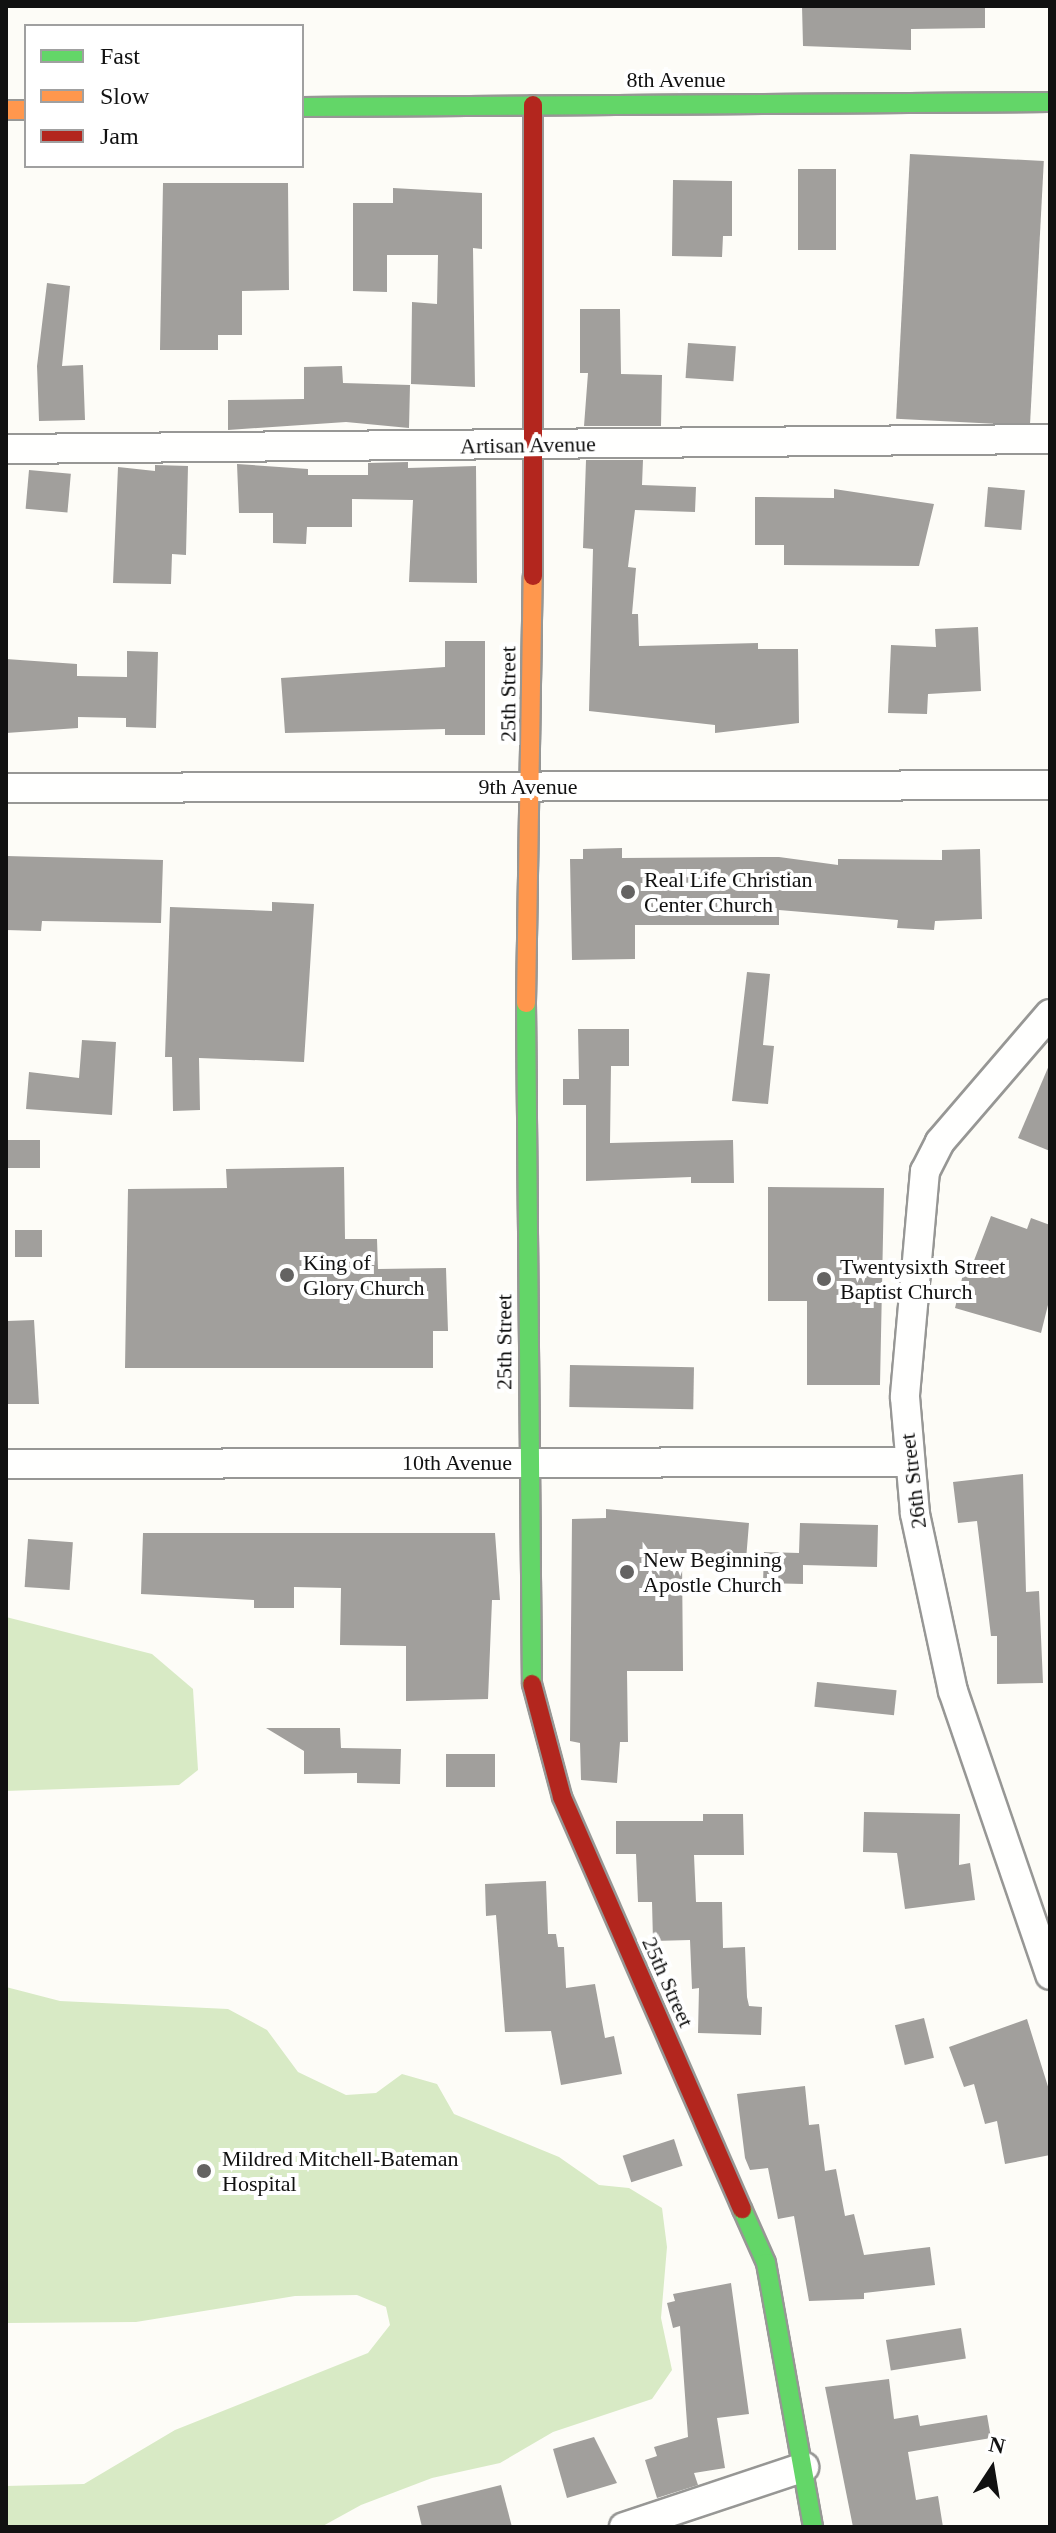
<!DOCTYPE html>
<style>
body{margin:0}
#map{position:relative;width:1056px;height:2533px;overflow:hidden;background:#fdfcf7;font-family:"Times New Roman",serif}
div>[style]{position:absolute}
.forest>*{inset:0;background:#d8eac5}
.building>*{inset:0;background:#a19f9c;transform-origin:0 0}
.roads{filter:drop-shadow(2px 0 #979795) drop-shadow(-2px 0 #979795) drop-shadow(0 2px #979795) drop-shadow(0 -2px #979795)}
.street>*{height:28px;margin:-14px;padding:0 14px;transform-origin:14px;border-radius:14px;background:#fffffe}
.fast>*{height:18px;margin:-9px;padding:0 9px;transform-origin:9px;border-radius:9px;background:#63d668}
.slow>*{height:18px;margin:-9px;padding:0 9px;transform-origin:9px;border-radius:9px;background:#ff974d}
.jam>*{height:18px;margin:-9px;padding:0 9px;transform-origin:9px;border-radius:9px;background:#b3261e}
.dots>*{width:22px;height:22px;translate:-50% -50%;box-sizing:border-box;border:4px solid #fff;border-radius:50%}
span{translate:-50% -50%;white-space:nowrap;text-align:center;line-height:1.15;-webkit-text-stroke:8px #fff;paint-order:stroke}
.street-label{font-size:22px;color:#111}
.poi-label{font-size:22px;color:#111}
.left{translate:0 -50%;text-align:left}
.frame{position:absolute;inset:0;border:8px solid #111;pointer-events:none}
.legend{position:absolute;left:24px;top:24px;width:280px;height:144px;box-sizing:border-box;background:#fff;border:2px solid #a0a0a0;margin:0;padding:10px 14px;list-style:none;font-size:24px;color:#111}
.legend li{display:flex;align-items:center;gap:16px;height:40px}
.legend b{width:40px;border:2px solid #a0a0a0}
.north{position:absolute;left:952px;top:2429px;width:80px;height:80px;-webkit-text-stroke:6px #fff;paint-order:stroke;rotate:12deg;font-size:22px;font-weight:700;line-height:32px;text-align:center;color:#111}
.north::after{content:'';display:block;margin:auto;width:28px;height:36px;background:#111;clip-path:polygon(50% 0,100% 100%,50% 72%,0 100%)}
</style>
<div id="map">
<div class="forest">
<div style="clip-path:polygon(6px 1617px,152px 1654px,193px 1689px,198px 1770px,179px 1785px,6px 1791px)"></div>
<div style="clip-path:polygon(6px 1987px,60px 2001px,228px 2009px,267px 2030px,298px 2072px,346px 2095px,376px 2093px,402px 2074px,437px 2084px,454px 2114px,559px 2157px,599px 2185px,629px 2188px,662px 2208px,667px 2247px,661px 2318px,672px 2370px,652px 2399px,553px 2432px,500px 2463px,432px 2478px,361px 2505px,321px 2527px,6px 2527px,6px 2486px,84px 2484px,175px 2430px,368px 2353px,390px 2325px,386px 2307px,357px 2295px,295px 2296px,136px 2322px,6px 2323px)"></div>
</div>
<div class="building">
<div style="clip-path:polygon(802px 6px,985px 6px,985px 28px,911px 29px,911px 50px,803px 46px)"></div>
<div style="left:910px;top:154px;width:134px;height:265px;rotate:3deg"></div>
<div style="left:798px;top:169px;width:38px;height:81px"></div>
<div style="clip-path:polygon(673px 180px,732px 181px,732px 236px,723px 236px,722px 257px,672px 256px)"></div>
<div style="clip-path:polygon(163px 183px,288px 183px,289px 290px,242px 291px,242px 335px,218px 335px,218px 350px,160px 350px)"></div>
<div style="clip-path:polygon(393px 188px,482px 193px,482px 249px,473px 248px,475px 387px,411px 384px,412px 302px,437px 304px,438px 255px,387px 255px,387px 292px,353px 291px,353px 203px,393px 203px)"></div>
<div style="clip-path:polygon(47px 283px,70px 286px,62px 366px,83px 365px,85px 420px,39px 421px,37px 366px)"></div>
<div style="clip-path:polygon(580px 309px,620px 309px,621px 374px,662px 375px,661px 426px,584px 426px,588px 373px,580px 373px)"></div>
<div style="left:688px;top:343px;width:48px;height:35px;rotate:4deg"></div>
<div style="clip-path:polygon(342px 366px,343px 383px,410px 385px,409px 428px,346px 422px,228px 430px,228px 400px,304px 399px,304px 367px)"></div>
<div style="clip-path:polygon(586px 460px,643px 460px,642px 485px,696px 487px,695px 512px,635px 510px,628px 567px,636px 568px,632px 614px,638px 614px,639px 646px,758px 643px,758px 649px,798px 649px,799px 723px,715px 733px,715px 725px,589px 711px,593px 549px,583px 548px)"></div>
<div style="clip-path:polygon(408px 462px,408px 468px,476px 466px,477px 583px,409px 582px,413px 500px,352px 499px,352px 527px,307px 527px,306px 544px,273px 543px,273px 513px,239px 513px,237px 464px,308px 469px,308px 475px,368px 475px,368px 463px)"></div>
<div style="clip-path:polygon(155px 465px,188px 466px,186px 555px,172px 554px,171px 584px,113px 583px,118px 467px,155px 471px)"></div>
<div style="left:29px;top:470px;width:42px;height:39px;rotate:5deg"></div>
<div style="left:988px;top:487px;width:37px;height:40px;rotate:5deg"></div>
<div style="clip-path:polygon(834px 489px,934px 504px,919px 566px,784px 565px,784px 545px,755px 545px,755px 497px,834px 498px)"></div>
<div style="clip-path:polygon(978px 627px,981px 691px,928px 694px,927px 714px,888px 713px,891px 645px,936px 647px,935px 629px)"></div>
<div style="clip-path:polygon(445px 641px,485px 641px,485px 735px,445px 735px,445px 729px,285px 733px,281px 678px,445px 667px)"></div>
<div style="clip-path:polygon(127px 651px,158px 652px,156px 728px,126px 727px,126px 718px,78px 717px,78px 728px,6px 733px,6px 659px,77px 664px,77px 676px,127px 677px)"></div>
<div style="clip-path:polygon(622px 848px,622px 858px,779px 857px,838px 865px,838px 859px,942px 860px,942px 850px,980px 849px,982px 919px,935px 921px,934px 930px,897px 928px,898px 920px,779px 910px,779px 925px,635px 925px,635px 959px,572px 960px,570px 859px,583px 859px,583px 849px)"></div>
<div style="clip-path:polygon(6px 856px,163px 860px,161px 923px,42px 921px,41px 931px,6px 930px)"></div>
<div style="clip-path:polygon(272px 902px,314px 904px,304px 1062px,199px 1058px,200px 1110px,173px 1111px,172px 1057px,165px 1057px,170px 907px,272px 911px)"></div>
<div style="clip-path:polygon(747px 972px,770px 974px,763px 1045px,774px 1046px,768px 1104px,732px 1101px)"></div>
<div style="clip-path:polygon(578px 1029px,629px 1029px,629px 1066px,611px 1066px,610px 1143px,733px 1140px,734px 1183px,691px 1183px,691px 1177px,586px 1181px,586px 1105px,563px 1105px,563px 1079px,579px 1079px)"></div>
<div style="clip-path:polygon(82px 1040px,116px 1042px,112px 1115px,26px 1109px,29px 1072px,79px 1078px)"></div>
<div style="clip-path:polygon(1050px 1063px,1050px 1151px,1018px 1138px)"></div>
<div style="left:6px;top:1140px;width:34px;height:28px"></div>
<div style="clip-path:polygon(344px 1167px,345px 1239px,377px 1239px,378px 1269px,446px 1268px,448px 1331px,433px 1331px,433px 1368px,125px 1368px,128px 1189px,227px 1188px,226px 1169px)"></div>
<div style="clip-path:polygon(768px 1187px,884px 1188px,880px 1385px,807px 1385px,807px 1301px,768px 1301px)"></div>
<div style="clip-path:polygon(991px 1216px,1027px 1229px,1031px 1218px,1050px 1225px,1050px 1297px,1041px 1333px,955px 1308px,964px 1270px,970px 1271px)"></div>
<div style="left:15px;top:1230px;width:27px;height:27px"></div>
<div style="clip-path:polygon(34px 1320px,39px 1404px,6px 1404px,7px 1321px)"></div>
<div style="left:570px;top:1365px;width:124px;height:42px;rotate:1deg"></div>
<div style="clip-path:polygon(1023px 1474px,1026px 1592px,1039px 1591px,1043px 1683px,997px 1684px,997px 1636px,991px 1636px,977px 1521px,958px 1523px,953px 1482px)"></div>
<div style="clip-path:polygon(606px 1509px,749px 1523px,746px 1560px,682px 1557px,683px 1671px,627px 1671px,628px 1742px,620px 1742px,617px 1783px,581px 1780px,580px 1743px,570px 1741px,572px 1519px,606px 1518px)"></div>
<div style="clip-path:polygon(800px 1523px,878px 1525px,877px 1567px,803px 1565px,803px 1584px,763px 1583px,764px 1552px,799px 1553px)"></div>
<div style="clip-path:polygon(143px 1533px,495px 1533px,500px 1600px,492px 1600px,488px 1699px,406px 1701px,406px 1646px,340px 1645px,341px 1588px,294px 1587px,294px 1608px,254px 1608px,254px 1600px,141px 1594px)"></div>
<div style="left:28px;top:1539px;width:45px;height:48px;rotate:4deg"></div>
<div style="left:817px;top:1682px;width:80px;height:25px;rotate:6deg"></div>
<div style="clip-path:polygon(266px 1728px,340px 1728px,341px 1748px,401px 1749px,400px 1784px,357px 1783px,357px 1773px,304px 1774px,304px 1751px)"></div>
<div style="left:446px;top:1754px;width:49px;height:33px"></div>
<div style="clip-path:polygon(864px 1812px,960px 1814px,959px 1865px,970px 1863px,975px 1900px,905px 1909px,897px 1853px,863px 1852px)"></div>
<div style="clip-path:polygon(703px 1814px,743px 1814px,744px 1855px,694px 1855px,696px 1902px,722px 1902px,723px 1948px,745px 1947px,747px 1997px,749px 2006px,762px 2007px,761px 2035px,698px 2033px,699px 1988px,692px 1989px,690px 1940px,653px 1941px,652px 1902px,638px 1902px,636px 1854px,616px 1854px,616px 1821px,703px 1821px)"></div>
<div style="clip-path:polygon(546px 1881px,548px 1934px,556px 1934px,558px 1947px,564px 1947px,566px 1988px,595px 1984px,605px 2038px,614px 2036px,622px 2074px,561px 2085px,551px 2031px,505px 2032px,496px 1915px,486px 1916px,485px 1884px)"></div>
<div style="left:924px;top:2018px;width:41px;height:30px;rotate:76deg"></div>
<div style="clip-path:polygon(1027px 2019px,1050px 2093px,1050px 2155px,1005px 2164px,997px 2121px,985px 2124px,974px 2084px,964px 2087px,949px 2047px)"></div>
<div style="clip-path:polygon(805px 2086px,809px 2125px,819px 2124px,825px 2171px,836px 2169px,845px 2216px,854px 2214px,864px 2255px,930px 2247px,935px 2285px,864px 2293px,864px 2299px,809px 2301px,794px 2216px,778px 2219px,768px 2168px,750px 2170px,745px 2158px,737px 2094px)"></div>
<div style="left:674px;top:2139px;width:28px;height:54px;rotate:72deg"></div>
<div style="clip-path:polygon(731px 2283px,749px 2414px,717px 2418px,725px 2468px,694px 2473px,698px 2485px,657px 2498px,645px 2460px,657px 2456px,654px 2447px,688px 2437px,680px 2326px,673px 2328px,667px 2303px,675px 2301px,673px 2294px)"></div>
<div style="left:961px;top:2328px;width:31px;height:76px;rotate:81deg"></div>
<div style="clip-path:polygon(889px 2379px,894px 2419px,918px 2415px,920px 2426px,987px 2415px,991px 2438px,908px 2452px,916px 2500px,938px 2496px,943px 2527px,853px 2527px,825px 2387px)"></div>
<div style="clip-path:polygon(594px 2437px,617px 2483px,567px 2498px,553px 2449px)"></div>
<div style="clip-path:polygon(501px 2485px,512px 2527px,422px 2527px,417px 2506px)"></div>
</div>
<div class="roads">
<div class="street">
<div style="left:6px;top:449px;width:1044px;rotate:-0.55deg"></div>
<div style="left:6px;top:788px;width:1044px;rotate:-0.16deg"></div>
<div style="left:1050px;top:1014px;width:169px;rotate:130.7deg"></div>
<div style="left:940px;top:1142px;width:33px;rotate:117deg"></div>
<div style="left:925px;top:1171px;width:227px;rotate:95.1deg"></div>
<div style="left:905px;top:1397px;width:117px;rotate:85.1deg"></div>
<div style="left:915px;top:1514px;width:181px;rotate:77.9deg"></div>
<div style="left:953px;top:1691px;width:300px;rotate:71.1deg"></div>
<div style="left:6px;top:1464px;width:902px;rotate:-0.13deg"></div>
<div style="left:624px;top:2527px;width:190px;rotate:-18.4deg"></div>
</div>
<div class="fast">
<div style="left:302px;top:107px;width:748px;rotate:-0.38deg"></div>
<div style="left:526px;top:1003px;width:681px;rotate:89.5deg"></div>
<div style="left:742px;top:2209px;width:59px;rotate:66deg"></div>
<div style="left:766px;top:2263px;width:268px;rotate:79.9deg"></div>
</div>
<div class="slow">
<div style="left:6px;top:110px;width:20px"></div>
<div style="left:526px;top:1003px;width:427px;rotate:-89.1deg"></div>
</div>
<div class="jam">
<div style="left:533px;top:105px;width:471px;rotate:90deg"></div>
<div style="left:532px;top:1684px;width:117px;rotate:75.1deg"></div>
<div style="left:562px;top:1797px;width:450px;rotate:66.4deg"></div>
</div>
</div>
<div class="dots">
<div style="left:628px;top:892px;background:#646362"></div>
<div style="left:287px;top:1275px;background:#646362"></div>
<div style="left:824px;top:1279px;background:#646362"></div>
<div style="left:627px;top:1572px;background:#646362"></div>
<div style="left:204px;top:2171px;background:#646362"></div>
</div>
<div class="street-label">
<span style="left:676px;top:80px">8th Avenue</span>
<span style="left:528px;top:445px;rotate:-1deg">Artisan Avenue</span>
<span style="left:508px;top:694px;rotate:-90deg">25th Street</span>
<span style="left:528px;top:787px">9th Avenue</span>
<span style="left:504px;top:1342px;rotate:-90deg">25th Street</span>
<span style="left:457px;top:1463px">10th Avenue</span>
<span style="left:913px;top:1481px;rotate:-97deg">26th Street</span>
<span style="left:668px;top:1982px;rotate:66deg">25th Street</span>
</div>
<div class="poi-label">
<span class="left" style="left:644px;top:892px">Real Life Christian<br>Center Church</span>
<span class="left" style="left:303px;top:1275px">King of<br>Glory Church</span>
<span class="left" style="left:840px;top:1279px">Twentysixth Street<br>Baptist Church</span>
<span class="left" style="left:643px;top:1572px">New Beginning<br>Apostle Church</span>
<span class="left" style="left:222px;top:2171px">Mildred Mitchell-Bateman<br>Hospital</span>
</div>
<div class="frame"></div>
<ul class="legend">
<li><b style="height:10px;background:#63d668"></b>Fast</li>
<li><b style="height:10px;background:#ff974d"></b>Slow</li>
<li><b style="height:10px;background:#b3261e"></b>Jam</li>
</ul>
<div class="north">N</div>
</div>
